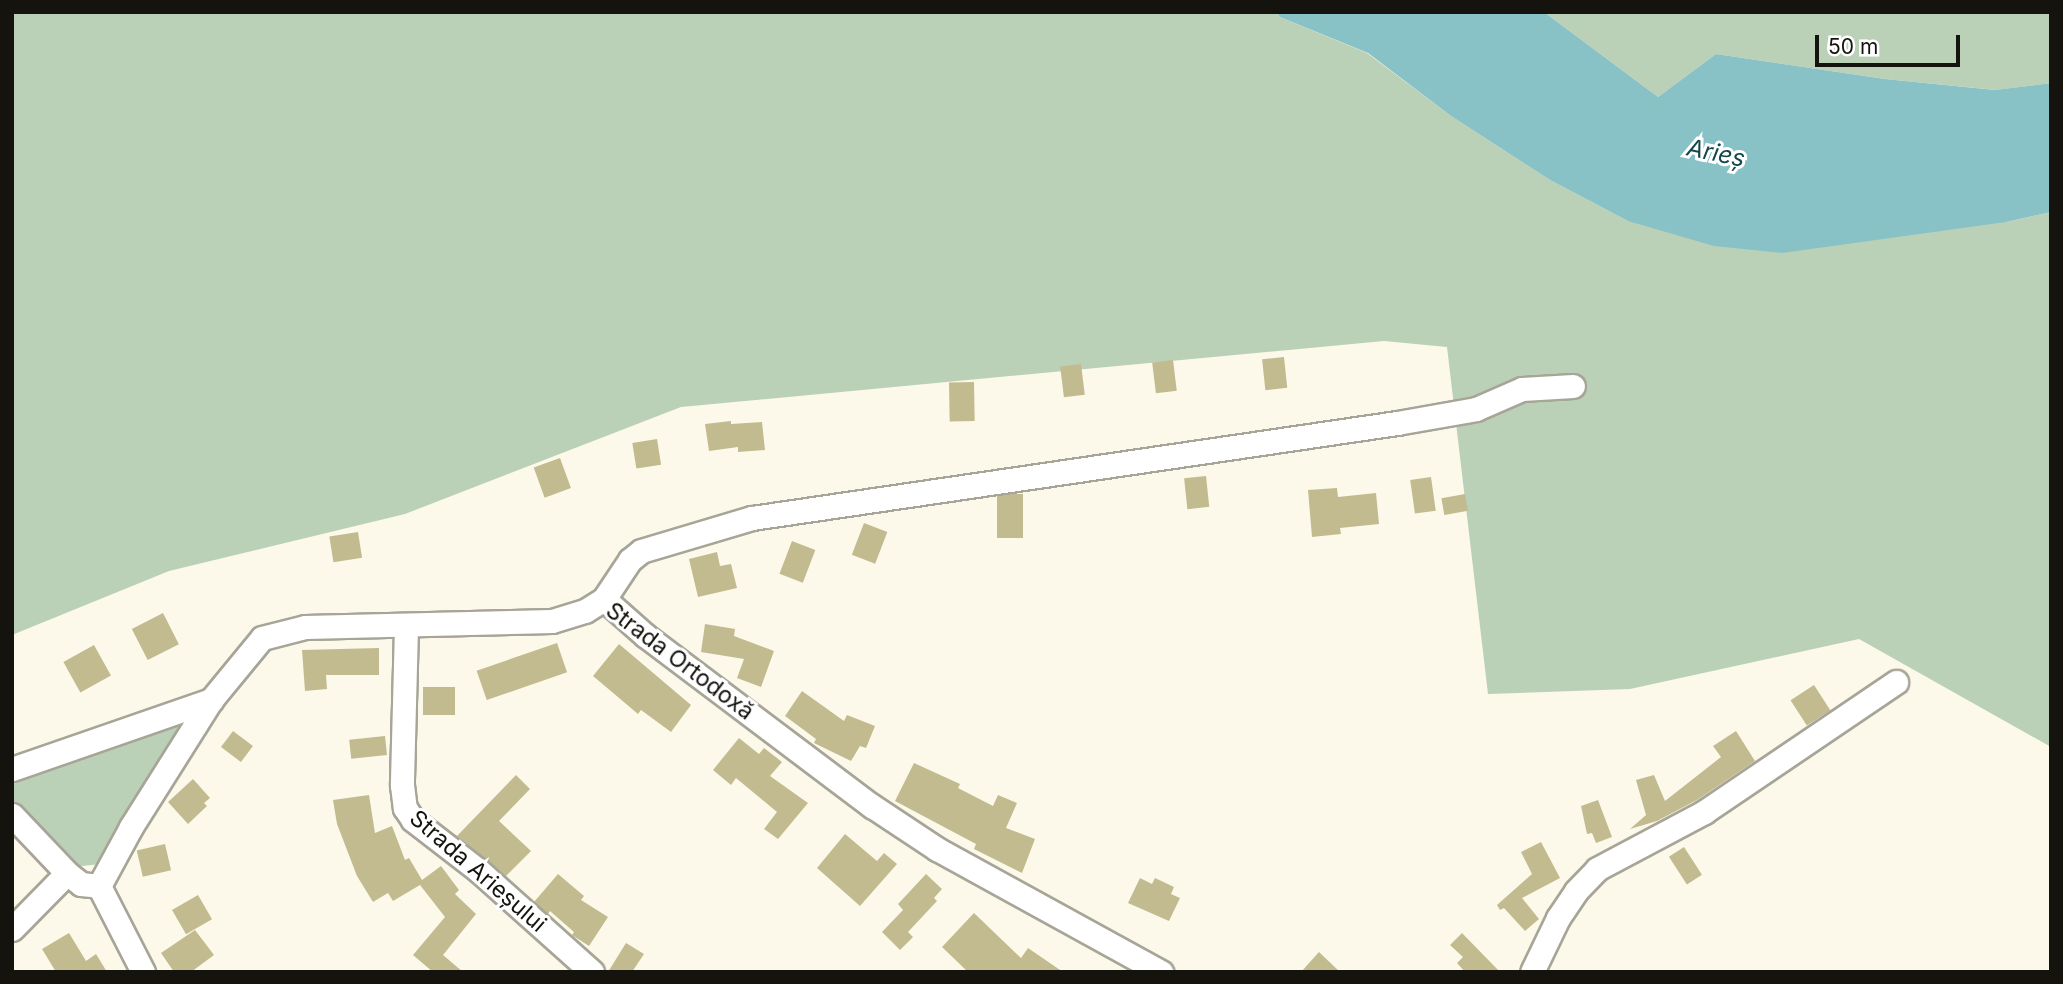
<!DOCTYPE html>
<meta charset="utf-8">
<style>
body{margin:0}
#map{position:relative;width:2063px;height:984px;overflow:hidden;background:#fcf9ea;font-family:Inter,sans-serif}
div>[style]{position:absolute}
.green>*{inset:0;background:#bbd1b7}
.water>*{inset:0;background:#88c1c6}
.building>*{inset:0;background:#c2bb8f;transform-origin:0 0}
.roads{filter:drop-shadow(2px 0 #a7a597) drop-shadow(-2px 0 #a7a597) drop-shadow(0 2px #a7a597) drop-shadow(0 -2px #a7a597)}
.minor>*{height:23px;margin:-11.5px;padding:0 11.5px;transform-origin:11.5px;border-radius:11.5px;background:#fff}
span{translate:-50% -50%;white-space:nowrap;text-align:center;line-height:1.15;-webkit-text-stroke:6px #fff;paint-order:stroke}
.street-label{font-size:23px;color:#14130e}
.water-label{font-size:24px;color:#13474b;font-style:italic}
.frame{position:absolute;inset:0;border:14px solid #14130e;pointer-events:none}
.scale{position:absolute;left:1815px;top:35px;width:145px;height:32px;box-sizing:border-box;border:4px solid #14130e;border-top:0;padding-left:9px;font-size:21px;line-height:24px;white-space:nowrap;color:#14130e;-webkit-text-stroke:5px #fff;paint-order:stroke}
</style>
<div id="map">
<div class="green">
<div style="clip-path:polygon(12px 12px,1276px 12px,1280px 17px,1367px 53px,1451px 116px,1550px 180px,1628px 221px,2006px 222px,2051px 212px,2051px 747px,1859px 639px,1630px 689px,1488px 694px,1447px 347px,1384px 341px,681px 407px,405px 514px,169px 571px,12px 635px)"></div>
<div style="clip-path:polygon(1544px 12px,2051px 12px,2051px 83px,1996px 90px,1885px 79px,1716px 54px,1658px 97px)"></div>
<div style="clip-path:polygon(195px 714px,101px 864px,73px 867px,12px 803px,12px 785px,86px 753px)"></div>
</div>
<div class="water">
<div style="clip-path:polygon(1276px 12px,1544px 12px,1658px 97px,1716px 54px,1885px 79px,1995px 90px,2051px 83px,2051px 212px,2006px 222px,1782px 253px,1714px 246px,1628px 221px,1550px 180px,1451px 116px,1368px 53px,1280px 17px)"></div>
</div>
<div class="building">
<div style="left:1284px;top:357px;width:31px;height:22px;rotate:84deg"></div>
<div style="left:1173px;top:360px;width:31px;height:21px;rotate:83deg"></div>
<div style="left:1081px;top:364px;width:31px;height:21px;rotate:83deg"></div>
<div style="left:974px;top:382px;width:39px;height:25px;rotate:89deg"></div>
<div style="clip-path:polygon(731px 421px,731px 424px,762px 422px,765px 450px,738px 452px,738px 447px,709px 451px,705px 424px)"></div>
<div style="left:657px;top:439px;width:26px;height:25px;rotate:81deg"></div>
<div style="left:560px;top:458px;width:32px;height:28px;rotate:70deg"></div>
<div style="left:1206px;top:476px;width:31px;height:22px;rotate:84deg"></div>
<div style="left:1431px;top:477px;width:34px;height:21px;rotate:82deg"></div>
<div style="clip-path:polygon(1337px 488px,1338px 497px,1376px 493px,1379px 524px,1340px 528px,1341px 534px,1312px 537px,1308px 490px)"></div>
<div style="left:1023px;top:494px;width:44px;height:26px;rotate:90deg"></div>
<div style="left:1465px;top:494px;width:17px;height:24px;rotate:80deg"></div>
<div style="left:864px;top:523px;width:25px;height:34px;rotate:21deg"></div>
<div style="left:358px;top:532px;width:26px;height:29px;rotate:81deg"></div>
<div style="left:792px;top:541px;width:25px;height:35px;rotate:21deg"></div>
<div style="clip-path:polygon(717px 552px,720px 566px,731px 564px,737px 588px,698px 597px,689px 559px)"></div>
<div style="left:163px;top:613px;width:35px;height:35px;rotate:63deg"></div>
<div style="clip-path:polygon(705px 624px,735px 629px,734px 636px,774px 651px,761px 687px,737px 678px,744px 659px,701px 652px)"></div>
<div style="left:557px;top:643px;width:31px;height:85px;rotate:71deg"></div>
<div style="clip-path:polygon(619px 644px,691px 705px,671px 732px,641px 710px,638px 714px,593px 676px)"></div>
<div style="left:94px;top:645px;width:35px;height:35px;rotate:61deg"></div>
<div style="clip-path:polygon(379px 648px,379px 675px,326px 675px,327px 689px,305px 691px,302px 650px)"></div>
<div style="left:1814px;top:685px;width:30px;height:28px;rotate:57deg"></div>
<div style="left:423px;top:687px;width:32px;height:28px"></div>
<div style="clip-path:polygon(802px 691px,844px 721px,847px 715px,875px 726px,866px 748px,860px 746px,851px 761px,814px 743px,816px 739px,785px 716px)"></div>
<div style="left:233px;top:731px;width:25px;height:20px;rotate:37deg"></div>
<div style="clip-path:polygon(1736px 731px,1755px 761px,1697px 800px,1657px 821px,1630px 829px,1646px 815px,1636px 780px,1654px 775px,1665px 801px,1721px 757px,1713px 746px)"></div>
<div style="left:385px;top:736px;width:19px;height:36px;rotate:84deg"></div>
<div style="clip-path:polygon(739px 738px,759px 754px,764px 748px,782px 762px,770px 776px,808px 803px,778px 839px,764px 829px,777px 812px,736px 778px,731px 785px,713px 770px)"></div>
<div style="clip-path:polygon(914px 763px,960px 784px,958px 788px,993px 806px,998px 795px,1017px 803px,1006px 828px,1035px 839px,1022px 873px,974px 849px,976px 844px,895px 801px)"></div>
<div style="clip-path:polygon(516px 775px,530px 789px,499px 821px,531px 851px,506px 876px,457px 836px)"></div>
<div style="clip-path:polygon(193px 779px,210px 798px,204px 803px,207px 806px,188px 824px,168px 802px)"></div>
<div style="clip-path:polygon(369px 795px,375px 833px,392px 826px,405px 860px,409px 858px,422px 880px,441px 866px,459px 890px,455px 894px,476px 914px,443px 955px,463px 972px,433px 972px,413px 955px,445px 917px,420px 885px,393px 901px,388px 893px,373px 902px,357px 876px,337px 824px,333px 800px)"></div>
<div style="clip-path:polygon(1598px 800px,1612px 837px,1596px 843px,1592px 833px,1587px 834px,1581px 806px)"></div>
<div style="clip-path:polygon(845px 834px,877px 861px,884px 853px,897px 864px,860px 906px,817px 868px)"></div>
<div style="clip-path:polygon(1541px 842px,1560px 878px,1522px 898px,1539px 919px,1525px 931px,1504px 908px,1500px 910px,1497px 905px,1532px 874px,1521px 852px)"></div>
<div style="left:165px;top:844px;width:27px;height:29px;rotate:77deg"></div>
<div style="left:1684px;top:847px;width:33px;height:18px;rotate:57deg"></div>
<div style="clip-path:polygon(558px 874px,584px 896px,581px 900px,608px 917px,589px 946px,572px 935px,574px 932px,550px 911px,548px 914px,534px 902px)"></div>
<div style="clip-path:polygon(926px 874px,942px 889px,934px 898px,937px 901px,908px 932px,913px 937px,900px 950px,882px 932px,903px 910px,898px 904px)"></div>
<div style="clip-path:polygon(1140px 878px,1152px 884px,1155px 878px,1174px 887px,1171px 894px,1180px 898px,1169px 921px,1128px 903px)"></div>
<div style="left:198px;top:895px;width:28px;height:30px;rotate:60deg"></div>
<div style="clip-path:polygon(974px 913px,1021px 958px,1028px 948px,1063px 972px,968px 972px,942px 947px)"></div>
<div style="clip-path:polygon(195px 930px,214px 955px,191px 972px,174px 972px,161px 953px)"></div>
<div style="clip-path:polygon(69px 933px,86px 961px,96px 954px,107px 972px,56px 972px,42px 949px)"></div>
<div style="clip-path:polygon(1462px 933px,1500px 972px,1465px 972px,1457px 963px,1463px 957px,1450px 945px)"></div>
<div style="clip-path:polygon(626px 943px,644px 954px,632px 972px,608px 972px)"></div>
<div style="clip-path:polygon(1319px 952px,1340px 972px,1301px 972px)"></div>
</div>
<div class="roads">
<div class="minor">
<div style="left:604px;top:599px;width:47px;rotate:-56.3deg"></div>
<div style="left:630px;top:560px;width:14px;rotate:-39deg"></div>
<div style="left:641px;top:551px;width:116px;rotate:-16.6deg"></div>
<div style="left:752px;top:518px;width:652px;rotate:-8.38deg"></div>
<div style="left:1397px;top:423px;width:80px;rotate:-10deg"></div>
<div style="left:1476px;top:409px;width:50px;rotate:-23.5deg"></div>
<div style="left:1522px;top:389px;width:51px;rotate:-3.4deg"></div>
<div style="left:406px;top:627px;width:158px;rotate:91.5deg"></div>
<div style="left:402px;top:785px;width:23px;rotate:83deg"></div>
<div style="left:405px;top:808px;width:14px;rotate:56deg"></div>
<div style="left:413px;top:820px;width:82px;rotate:37.6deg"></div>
<div style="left:478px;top:870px;width:153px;rotate:41.8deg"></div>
<div style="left:12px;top:769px;width:211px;rotate:-19.1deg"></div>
<div style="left:12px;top:815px;width:80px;rotate:46.5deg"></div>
<div style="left:67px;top:873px;width:18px;rotate:38deg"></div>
<div style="left:81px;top:884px;width:18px;rotate:6deg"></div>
<div style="left:99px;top:886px;width:67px;rotate:-61.5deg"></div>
<div style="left:131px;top:827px;width:150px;rotate:-57.8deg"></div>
<div style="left:211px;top:700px;width:80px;rotate:-50.6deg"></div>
<div style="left:262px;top:638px;width:44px;rotate:-14.3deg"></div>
<div style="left:305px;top:627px;width:247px;rotate:-1.4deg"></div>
<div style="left:552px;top:621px;width:34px;rotate:-17deg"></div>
<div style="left:585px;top:611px;width:22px;rotate:-32deg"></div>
<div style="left:604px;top:599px;width:56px;rotate:41.4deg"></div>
<div style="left:646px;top:636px;width:283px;rotate:37deg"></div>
<div style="left:872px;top:806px;width:78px;rotate:33.5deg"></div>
<div style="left:937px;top:849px;width:256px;rotate:28.8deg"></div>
<div style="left:99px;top:886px;width:97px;rotate:62.9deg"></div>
<div style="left:12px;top:929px;width:78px;rotate:-45.5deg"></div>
<div style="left:1532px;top:972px;width:60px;rotate:-64.3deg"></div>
<div style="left:1558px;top:918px;width:32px;rotate:-56deg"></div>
<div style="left:1576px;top:891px;width:30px;rotate:-46deg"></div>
<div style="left:1597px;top:869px;width:121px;rotate:-28deg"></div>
<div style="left:1704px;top:812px;width:232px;rotate:-34.1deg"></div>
</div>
</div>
<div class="street-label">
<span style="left:680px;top:661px;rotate:37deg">Strada Ortodoxă</span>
<span style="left:478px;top:871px;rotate:41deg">Strada Arieșului</span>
</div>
<div class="water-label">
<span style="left:1716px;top:153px;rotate:12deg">Arieș</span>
</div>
<div class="frame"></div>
<div class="scale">50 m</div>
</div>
